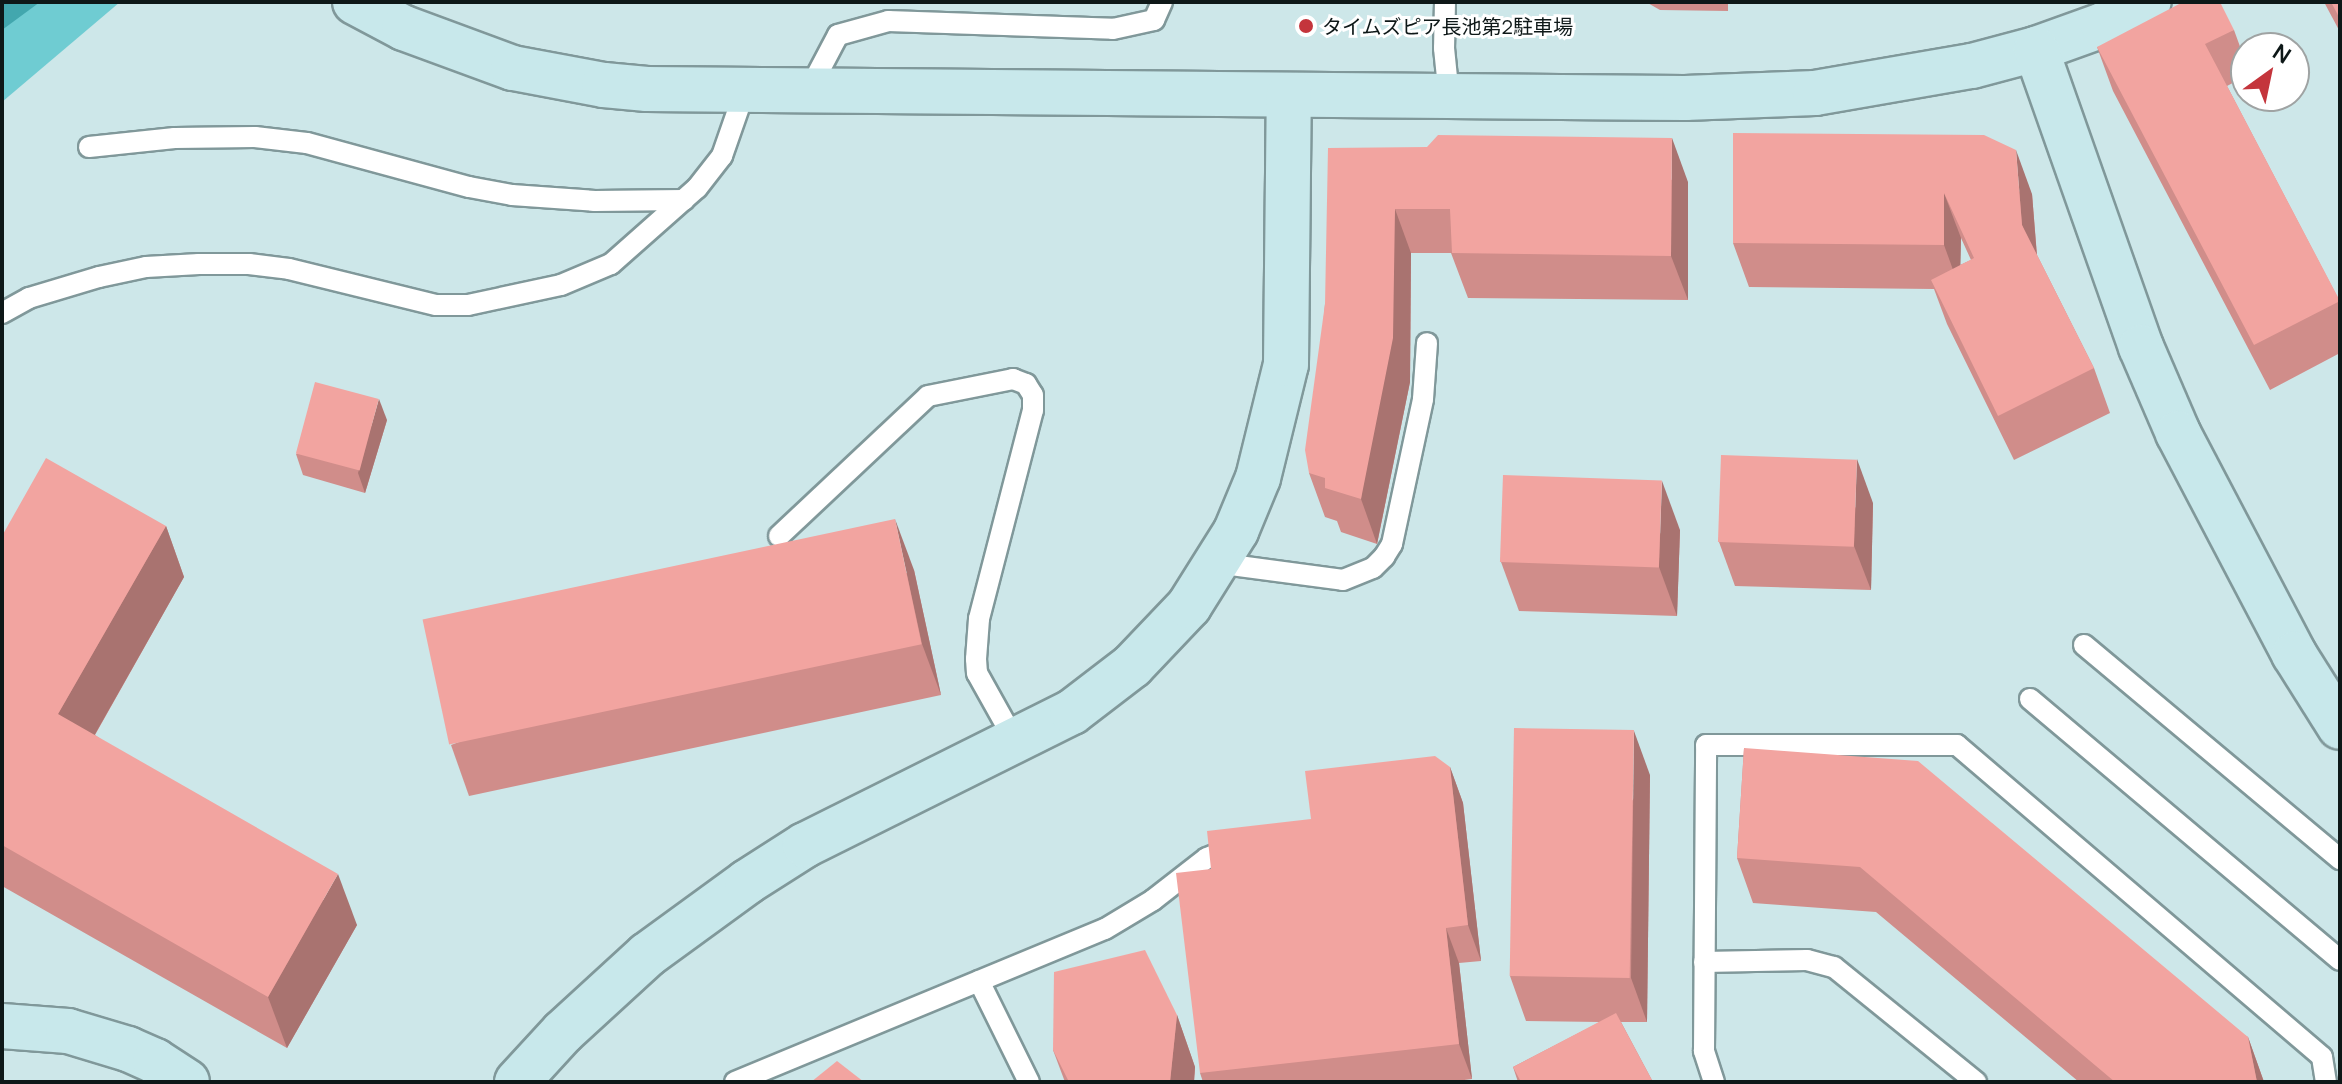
<!DOCTYPE html>
<meta charset="utf-8">
<style>
body{margin:0}
#map{position:relative;width:2342px;height:1084px;overflow:hidden;background:#cde7e9;font-family:Manrope,"Noto Sans JP",sans-serif}
div>[style]{position:absolute}
.green>*{inset:0;background:#6fccd2}
.water>*{inset:0;background:#42a7ae}
.roads{filter:drop-shadow(2px 0 #80989a) drop-shadow(-2px 0 #80989a) drop-shadow(0 2px #80989a) drop-shadow(0 -2px #80989a)}
.lane>*{height:20px;margin:-10px;padding:0 10px;transform-origin:10px;border-radius:10px;background:#fff}
.secondary>*{height:44px;margin:-22px;padding:0 22px;transform-origin:22px;border-radius:22px;background:#c8e8eb}
.wall>*{inset:0;background:#d08d8a}
.shaded-wall>*{inset:0;background:#a97370}
.building>*{inset:0;background:#f2a4a0;transform-origin:0 0}
.dots>*{width:22px;height:22px;translate:-50% -50%;box-sizing:border-box;border:4px solid #fff;border-radius:50%}
span{translate:-50% -50%;white-space:nowrap;text-align:center;line-height:1.15;-webkit-text-stroke:6px #fff;paint-order:stroke}
.poi-label{font-size:20px;color:#0e1818}
.left{translate:0 -50%;text-align:left}
.frame{position:absolute;inset:0;border:4px solid #0e1818;pointer-events:none}
.north{position:absolute;left:2230px;top:32px;width:80px;height:80px;box-sizing:border-box;background:#fff;border:2px solid #9fa3a3;border-radius:50%;rotate:33deg;font-size:22px;font-weight:700;line-height:32px;text-align:center;color:#0e1818}
.north::after{content:'';display:block;margin:auto;width:28px;height:36px;background:#c4353c;clip-path:polygon(50% 0,100% 100%,50% 72%,0 100%)}
</style>
<div id="map">
<div class="green">
<div style="clip-path:polygon(2px 2px,120px 2px,2px 102px)"></div>
</div>
<div class="water">
<div style="clip-path:polygon(2px 2px,40px 2px,2px 30px)"></div>
</div>
<div class="roads">
<div class="lane">
<div style="left:1445px;top:2px;width:46px;rotate:91.2deg"></div>
<div style="left:1444px;top:48px;width:49px;rotate:84.2deg"></div>
<div style="left:809px;top:90px;width:62px;rotate:-62.2deg"></div>
<div style="left:838px;top:35px;width:52px;rotate:-15.6deg"></div>
<div style="left:888px;top:21px;width:225px;rotate:2deg"></div>
<div style="left:1113px;top:29px;width:42px;rotate:-12.4deg"></div>
<div style="left:1154px;top:20px;width:20px;rotate:-66deg"></div>
<div style="left:89px;top:147px;width:86px;rotate:-6deg"></div>
<div style="left:175px;top:138px;width:80px;rotate:-0.7deg"></div>
<div style="left:255px;top:137px;width:52px;rotate:6.6deg"></div>
<div style="left:307px;top:143px;width:168px;rotate:15.2deg"></div>
<div style="left:469px;top:187px;width:44px;rotate:10.5deg"></div>
<div style="left:512px;top:195px;width:83px;rotate:4.1deg"></div>
<div style="left:595px;top:201px;width:89px;rotate:-0.6deg"></div>
<div style="left:2px;top:313px;width:31px;rotate:-29deg"></div>
<div style="left:29px;top:298px;width:73px;rotate:-16.7deg"></div>
<div style="left:99px;top:277px;width:48px;rotate:-12deg"></div>
<div style="left:146px;top:267px;width:53px;rotate:-3.2deg"></div>
<div style="left:199px;top:264px;width:50px"></div>
<div style="left:249px;top:264px;width:40px;rotate:7.1deg"></div>
<div style="left:289px;top:269px;width:151px;rotate:13.8deg"></div>
<div style="left:436px;top:305px;width:32px"></div>
<div style="left:468px;top:305px;width:95px;rotate:-12.1deg"></div>
<div style="left:561px;top:285px;width:54px;rotate:-22.8deg"></div>
<div style="left:611px;top:264px;width:115px;rotate:-41.5deg"></div>
<div style="left:697px;top:188px;width:41px;rotate:-52deg"></div>
<div style="left:722px;top:156px;width:70px;rotate:-70.8deg"></div>
<div style="left:779px;top:536px;width:204px;rotate:-43.2deg"></div>
<div style="left:928px;top:396px;width:87px;rotate:-11.3deg"></div>
<div style="left:1013px;top:379px;width:14px;rotate:21deg"></div>
<div style="left:1026px;top:384px;width:13px;rotate:58deg"></div>
<div style="left:1033px;top:395px;width:15px;rotate:90deg"></div>
<div style="left:1033px;top:410px;width:216px;rotate:104.5deg"></div>
<div style="left:979px;top:619px;width:40px;rotate:94.3deg"></div>
<div style="left:976px;top:659px;width:14px;rotate:86deg"></div>
<div style="left:977px;top:673px;width:78px;rotate:60.8deg"></div>
<div style="left:1216px;top:563px;width:128px;rotate:7.6deg"></div>
<div style="left:1343px;top:580px;width:32px;rotate:-22deg"></div>
<div style="left:1373px;top:568px;width:16px;rotate:-45deg"></div>
<div style="left:1384px;top:557px;width:15px;rotate:-58deg"></div>
<div style="left:1392px;top:544px;width:148px;rotate:-77.9deg"></div>
<div style="left:1423px;top:399px;width:56px;rotate:-85.9deg"></div>
<div style="left:2084px;top:645px;width:334px;rotate:39.9deg"></div>
<div style="left:2030px;top:699px;width:405px;rotate:40.1deg"></div>
<div style="left:1704px;top:962px;width:103px;rotate:-1.1deg"></div>
<div style="left:1807px;top:960px;width:28px;rotate:15deg"></div>
<div style="left:1834px;top:967px;width:183px;rotate:39deg"></div>
<div style="left:979px;top:981px;width:113px;rotate:63.7deg"></div>
<div style="left:735px;top:1082px;width:400px;rotate:-22.5deg"></div>
<div style="left:1105px;top:929px;width:56px;rotate:-31.1deg"></div>
<div style="left:1153px;top:900px;width:68px;rotate:-37.9deg"></div>
<div style="left:1207px;top:858px;width:31px;rotate:-22deg"></div>
<div style="left:1714px;top:1082px;width:33px;rotate:-108deg"></div>
<div style="left:1704px;top:1051px;width:306px;rotate:-89.6deg"></div>
<div style="left:1706px;top:745px;width:251px"></div>
<div style="left:1957px;top:745px;width:480px;rotate:40.5deg"></div>
<div style="left:2322px;top:1057px;width:25px;rotate:81deg"></div>
</div>
<div class="secondary">
<div style="left:355px;top:2px;width:55px;rotate:28deg"></div>
<div style="left:404px;top:28px;width:116px;rotate:20.2deg"></div>
<div style="left:513px;top:68px;width:93px;rotate:10.6deg"></div>
<div style="left:604px;top:85px;width:43px;rotate:5.3deg"></div>
<div style="left:647px;top:89px;width:1038px;rotate:0.5deg"></div>
<div style="left:1685px;top:98px;width:130px;rotate:-2.2deg"></div>
<div style="left:1815px;top:93px;width:159px;rotate:-9.8deg"></div>
<div style="left:1972px;top:66px;width:66px;rotate:-14.9deg"></div>
<div style="left:2036px;top:49px;width:71px;rotate:-19.7deg"></div>
<div style="left:2103px;top:25px;width:51px;rotate:-26.6deg"></div>
<div style="left:2036px;top:49px;width:316px;rotate:70.6deg"></div>
<div style="left:2141px;top:347px;width:94px;rotate:66.7deg"></div>
<div style="left:2178px;top:433px;width:250px;rotate:62.3deg"></div>
<div style="left:2294px;top:654px;width:86px;rotate:57.8deg"></div>
<div style="left:2px;top:1026px;width:66px;rotate:4.3deg"></div>
<div style="left:68px;top:1031px;width:63px;rotate:16.7deg"></div>
<div style="left:128px;top:1049px;width:30px;rotate:24deg"></div>
<div style="left:155px;top:1061px;width:38px;rotate:33deg"></div>
<div style="left:517px;top:1082px;width:68px;rotate:-47.4deg"></div>
<div style="left:563px;top:1032px;width:114px;rotate:-42.5deg"></div>
<div style="left:647px;top:955px;width:124px;rotate:-36.1deg"></div>
<div style="left:747px;top:882px;width:69px;rotate:-32.5deg"></div>
<div style="left:805px;top:845px;width:298px;rotate:-26.5deg"></div>
<div style="left:1072px;top:712px;width:76px;rotate:-37.5deg"></div>
<div style="left:1132px;top:666px;width:83px;rotate:-46.5deg"></div>
<div style="left:1189px;top:606px;width:89px;rotate:-57.9deg"></div>
<div style="left:1236px;top:531px;width:57px;rotate:-67.5deg"></div>
<div style="left:1258px;top:478px;width:117px;rotate:-76.2deg"></div>
<div style="left:1286px;top:364px;width:269px;rotate:-89.4deg"></div>
</div>
</div>
<div class="wall">
<div style="clip-path:polygon(1646px 2px,1728px 2px,1728px 11px,1660px 10px)"></div>
<div style="clip-path:polygon(2324px 2px,2340px 2px,2340px 32px)"></div>
<div style="clip-path:polygon(2234px 30px,2246px 63px,2246px 76px,2227px 86px,2340px 302px,2340px 353px,2270px 390px,2113px 91px,2097px 47px)"></div>
<div style="clip-path:polygon(evenodd,1733px 133px,2032px 194px,2037px 255px,2094px 368px,2110px 413px,2014px 460px,1947px 324px,1934px 289px,1749px 287px,1733px 243px,1733px 133px,1961px 238px,1971px 260px,1960px 265px,1961px 238px)"></div>
<div style="clip-path:polygon(1427px 147px,1688px 182px,1688px 300px,1468px 298px,1451px 253px,1411px 253px,1410px 382px,1377px 544px,1341px 532px,1337px 521px,1325px 517px,1309px 473px,1325px 304px)"></div>
<div style="clip-path:polygon(387px 420px,365px 493px,303px 475px,296px 454px)"></div>
<div style="clip-path:polygon(1873px 503px,1871px 590px,1735px 586px,1719px 542px)"></div>
<div style="clip-path:polygon(166px 526px,184px 577px,95px 735px,357px 925px,287px 1048px,2px 886px,2px 536px)"></div>
<div style="clip-path:polygon(1680px 530px,1677px 616px,1519px 611px,1501px 562px)"></div>
<div style="clip-path:polygon(914px 570px,941px 695px,469px 796px,451px 745px)"></div>
<div style="clip-path:polygon(1744px 748px,2248px 1037px,2264px 1082px,2079px 1082px,1876px 912px,1753px 903px,1737px 858px)"></div>
<div style="clip-path:polygon(1450px 767px,1463px 803px,1481px 961px,1459px 963px,1472px 1079px,1449px 1082px,1203px 1082px,1200px 1073px,1211px 869px)"></div>
<div style="clip-path:polygon(1650px 775px,1647px 1022px,1621px 1022px,1653px 1082px,1518px 1082px,1513px 1067px,1600px 1022px,1526px 1021px,1510px 976px)"></div>
<div style="clip-path:polygon(1177px 1015px,1195px 1067px,1194px 1082px,1065px 1082px,1053px 1050px)"></div>
</div>
<div class="shaded-wall">
<div style="clip-path:polygon(1672px 138px,1688px 182px,1688px 300px,1671px 256px)"></div>
<div style="clip-path:polygon(2016px 150px,2032px 194px,2038px 270px,2022px 225px)"></div>
<div style="clip-path:polygon(1944px 193px,1961px 238px,1960px 289px,1944px 245px)"></div>
<div style="clip-path:polygon(1395px 209px,1411px 253px,1410px 382px,1377px 544px,1361px 499px)"></div>
<div style="clip-path:polygon(379px 399px,387px 420px,365px 493px,358px 473px)"></div>
<div style="clip-path:polygon(1857px 459px,1873px 503px,1871px 590px,1854px 546px)"></div>
<div style="clip-path:polygon(1662px 481px,1680px 530px,1677px 616px,1659px 567px)"></div>
<div style="clip-path:polygon(895px 519px,914px 570px,941px 695px,922px 644px)"></div>
<div style="clip-path:polygon(166px 526px,184px 577px,77px 766px,58px 714px)"></div>
<div style="clip-path:polygon(1634px 731px,1650px 775px,1647px 1022px,1631px 978px)"></div>
<div style="clip-path:polygon(1450px 767px,1463px 803px,1481px 961px,1468px 925px)"></div>
<div style="clip-path:polygon(338px 874px,357px 925px,287px 1048px,268px 997px)"></div>
<div style="clip-path:polygon(1446px 928px,1459px 963px,1472px 1079px,1459px 1044px)"></div>
<div style="clip-path:polygon(1177px 1015px,1195px 1067px,1194px 1082px,1170px 1082px)"></div>
<div style="clip-path:polygon(2248px 1037px,2264px 1082px,2257px 1082px)"></div>
</div>
<div class="building">
<div style="clip-path:polygon(2183px 2px,2220px 2px,2234px 30px,2205px 44px,2340px 301px,2254px 345px,2097px 47px)"></div>
<div style="clip-path:polygon(2331px 2px,2340px 2px,2340px 19px)"></div>
<div style="clip-path:polygon(1733px 133px,1984px 135px,2016px 150px,2022px 225px,2094px 368px,1998px 416px,1931px 280px,1974px 258px,1944px 193px,1944px 245px,1733px 243px)"></div>
<div style="clip-path:polygon(1438px 135px,1672px 138px,1671px 256px,1452px 253px,1450px 209px,1395px 209px,1393px 338px,1361px 499px,1325px 488px,1325px 478px,1309px 473px,1305px 450px,1325px 304px,1328px 148px,1427px 147px)"></div>
<div style="left:315px;top:382px;width:66px;height:74px;rotate:15deg"></div>
<div style="left:1721px;top:455px;width:136px;height:87px;rotate:2deg"></div>
<div style="clip-path:polygon(46px 458px,166px 526px,58px 714px,338px 874px,268px 997px,2px 845px,2px 536px)"></div>
<div style="left:1503px;top:475px;width:159px;height:87px;rotate:2deg"></div>
<div style="left:895px;top:519px;width:128px;height:483px;rotate:78deg"></div>
<div style="left:1514px;top:728px;width:120px;height:248px;rotate:1deg"></div>
<div style="clip-path:polygon(1744px 748px,1918px 761px,2248px 1037px,2257px 1082px,2115px 1082px,1860px 867px,1737px 858px)"></div>
<div style="clip-path:polygon(1435px 756px,1450px 767px,1468px 925px,1446px 928px,1459px 1044px,1200px 1073px,1176px 873px,1211px 869px,1207px 831px,1311px 819px,1305px 771px)"></div>
<div style="clip-path:polygon(1145px 950px,1177px 1015px,1170px 1082px,1069px 1082px,1053px 1050px,1054px 972px)"></div>
<div style="clip-path:polygon(1616px 1013px,1653px 1082px,1521px 1082px,1513px 1067px)"></div>
<div style="clip-path:polygon(837px 1061px,864px 1082px,811px 1082px)"></div>
</div>
<div class="dots">
<div style="left:1306px;top:26px;background:#c4353c"></div>
</div>
<div class="poi-label">
<span class="left" style="left:1322px;top:26px">タイムズピア長池第2駐車場</span>
</div>
<div class="frame"></div>
<div class="north">N</div>
</div>
